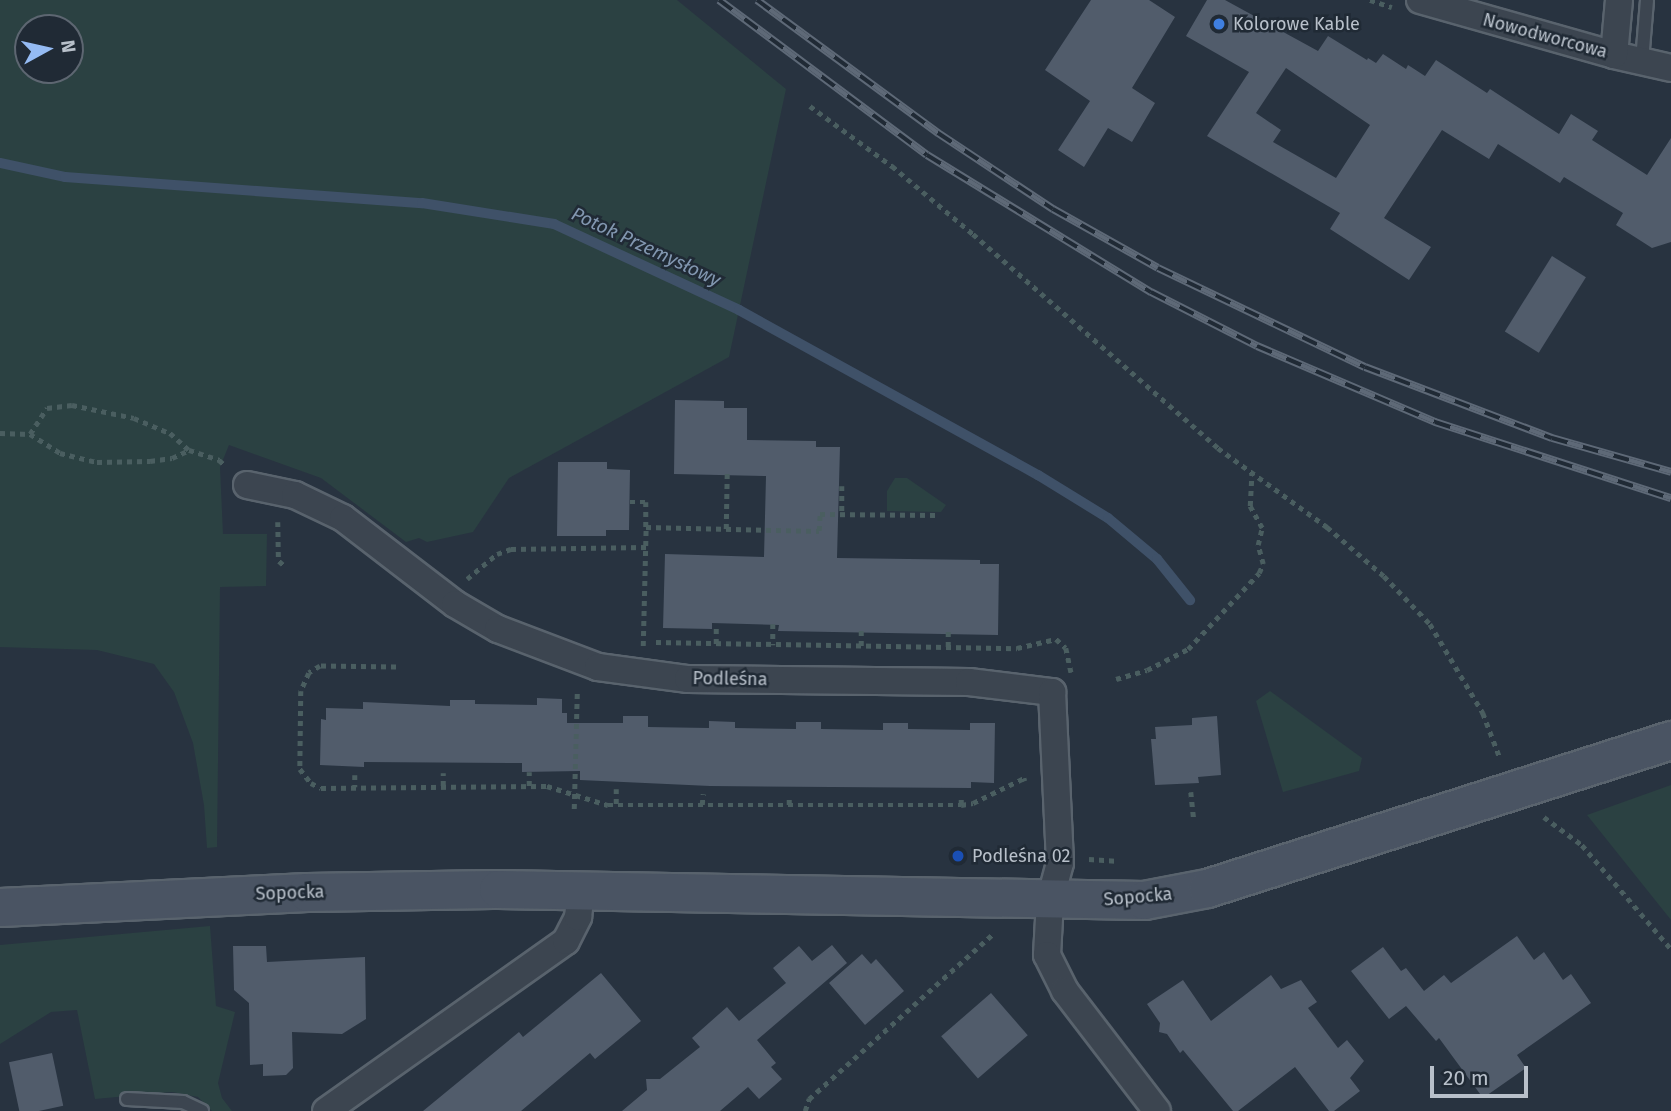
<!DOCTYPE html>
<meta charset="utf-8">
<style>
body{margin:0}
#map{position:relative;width:1671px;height:1111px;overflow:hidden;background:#283340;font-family:"Fira Sans",sans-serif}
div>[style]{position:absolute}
.green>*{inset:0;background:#2b4142}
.stream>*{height:10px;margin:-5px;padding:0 5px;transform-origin:5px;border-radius:5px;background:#3f5168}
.building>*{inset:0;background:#515c6b;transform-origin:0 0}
.path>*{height:4.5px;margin-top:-2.25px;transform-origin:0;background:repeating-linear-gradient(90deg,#4a5e60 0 5px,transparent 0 10px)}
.roads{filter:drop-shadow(2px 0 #59636d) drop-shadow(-2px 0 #59636d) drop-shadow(0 2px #59636d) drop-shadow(0 -2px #59636d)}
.lane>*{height:12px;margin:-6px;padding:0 6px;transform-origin:6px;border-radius:6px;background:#3c4550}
.street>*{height:26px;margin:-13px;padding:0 13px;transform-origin:13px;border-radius:13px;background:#3c4550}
.secondary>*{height:37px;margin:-18.5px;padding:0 18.5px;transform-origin:18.5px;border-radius:18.5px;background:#4a5463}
.rail>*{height:8px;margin-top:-4px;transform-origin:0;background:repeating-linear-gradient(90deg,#202a35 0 16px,#5e6977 0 32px);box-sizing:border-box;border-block:2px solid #5e6977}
.dots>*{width:19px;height:19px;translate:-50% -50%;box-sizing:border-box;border:4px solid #202a35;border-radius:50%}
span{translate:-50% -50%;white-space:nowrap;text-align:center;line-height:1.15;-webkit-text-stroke:5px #202a35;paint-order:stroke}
.poi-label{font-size:18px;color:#b8c0ca}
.left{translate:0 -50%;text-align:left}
.street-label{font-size:18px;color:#b8c0ca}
.water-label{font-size:19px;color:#8297b0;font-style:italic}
.north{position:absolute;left:14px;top:14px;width:70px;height:70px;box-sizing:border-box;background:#202a35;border:2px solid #5d6671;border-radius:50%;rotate:82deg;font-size:19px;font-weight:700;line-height:28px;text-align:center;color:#b8c0ca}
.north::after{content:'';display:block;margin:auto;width:24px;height:32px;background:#95bbf3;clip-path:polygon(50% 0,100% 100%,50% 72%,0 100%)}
.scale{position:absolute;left:1430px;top:1066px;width:98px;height:32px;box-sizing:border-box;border:4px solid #b8c0ca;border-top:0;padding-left:9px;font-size:21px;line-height:24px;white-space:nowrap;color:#b8c0ca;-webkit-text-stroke:5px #202a35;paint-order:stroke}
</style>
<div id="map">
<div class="green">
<div style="clip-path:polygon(evenodd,0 0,677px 0,786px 89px,729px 357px,509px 478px,473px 532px,427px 542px,419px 538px,406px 542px,321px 478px,229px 445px,220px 467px,223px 534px,267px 534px,266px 586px,220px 587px,217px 847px,207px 848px,204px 805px,193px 743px,174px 692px,154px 664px,97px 650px,0 647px,0 0,28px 28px,70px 28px,70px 70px,28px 70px,28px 28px)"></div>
<div style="clip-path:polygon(895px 478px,907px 478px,946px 505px,941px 512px,887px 511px,887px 491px)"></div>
<div style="clip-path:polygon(1270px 691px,1362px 758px,1359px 771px,1283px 792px,1256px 701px)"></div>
<div style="clip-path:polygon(1671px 785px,1671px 920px,1587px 815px)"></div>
<div style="clip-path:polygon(210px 926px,216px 1006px,235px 1012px,218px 1083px,222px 1098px,232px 1111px,212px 1111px,198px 1097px,172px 1092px,95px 1099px,77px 1010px,51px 1012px,0 1044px,0 945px)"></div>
</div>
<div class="stream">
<div style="left:0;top:163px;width:66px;rotate:12.2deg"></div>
<div style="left:65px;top:177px;width:358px;rotate:4.2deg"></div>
<div style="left:422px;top:203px;width:134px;rotate:9deg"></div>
<div style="left:554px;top:224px;width:204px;rotate:24.9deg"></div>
<div style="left:739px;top:310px;width:342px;rotate:28.9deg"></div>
<div style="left:1038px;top:475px;width:82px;rotate:31.6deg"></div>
<div style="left:1108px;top:518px;width:64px;rotate:39.9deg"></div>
<div style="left:1157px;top:559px;width:53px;rotate:51.2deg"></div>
</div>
<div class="building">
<div style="clip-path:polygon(1091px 0,1149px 0,1175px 17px,1132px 88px,1155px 103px,1132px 142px,1108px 128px,1084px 167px,1058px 150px,1090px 101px,1045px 70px)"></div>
<div style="clip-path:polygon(evenodd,1207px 0,1225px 0,1318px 51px,1328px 36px,1367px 60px,1368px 58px,1376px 63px,1383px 54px,1406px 69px,1408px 65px,1425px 76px,1436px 60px,1487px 93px,1490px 89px,1559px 134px,1571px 114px,1598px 131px,1592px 140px,1647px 175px,1671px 138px,1671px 242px,1652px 248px,1616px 225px,1623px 213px,1564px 177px,1560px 183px,1498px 144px,1489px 159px,1442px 130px,1384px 218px,1431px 247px,1409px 280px,1330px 229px,1340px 213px,1207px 136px,1249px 72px,1186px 36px,1207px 0,1286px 68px,1370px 125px,1336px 178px,1273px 142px,1281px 130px,1256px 113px,1286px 68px)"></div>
<div style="left:1552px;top:256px;width:40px;height:89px;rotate:32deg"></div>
<div style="clip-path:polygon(675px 400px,724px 401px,724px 408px,747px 408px,747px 440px,816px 441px,816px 447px,840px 447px,837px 558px,980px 560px,980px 564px,999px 564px,998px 635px,778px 631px,779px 625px,712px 623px,712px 629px,663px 628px,665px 554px,764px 557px,766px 476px,674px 474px)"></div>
<div style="clip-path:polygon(558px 462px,607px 462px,607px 469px,630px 470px,629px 530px,606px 530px,606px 536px,557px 536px)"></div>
<div style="clip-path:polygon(537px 698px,562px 699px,562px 713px,567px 713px,567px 723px,623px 723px,623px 716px,648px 716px,648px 727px,709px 728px,709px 721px,735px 722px,735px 728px,796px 729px,796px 722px,821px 722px,821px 729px,883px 730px,883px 723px,908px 723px,908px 729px,970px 730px,970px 723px,995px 723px,994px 783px,971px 782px,971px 788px,710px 786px,580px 780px,580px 771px,522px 772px,522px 763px,364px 762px,364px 767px,320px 765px,321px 719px,326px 720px,326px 708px,363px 709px,363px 702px,450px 706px,450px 700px,475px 700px,475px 704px,537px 705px)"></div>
<div style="clip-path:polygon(1217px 716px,1221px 775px,1198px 777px,1199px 783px,1155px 785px,1151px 739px,1156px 739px,1155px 727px,1192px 725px,1192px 718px)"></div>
<div style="clip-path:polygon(1517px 936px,1534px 960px,1544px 952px,1563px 980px,1571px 974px,1591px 1003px,1517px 1055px,1526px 1068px,1483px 1098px,1439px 1038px,1436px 1041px,1406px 1006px,1389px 1019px,1351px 971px,1383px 947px,1401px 971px,1406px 968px,1424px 991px,1444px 975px,1451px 983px)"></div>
<div style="clip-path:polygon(832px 945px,847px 963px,757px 1040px,776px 1063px,771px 1067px,782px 1079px,759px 1099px,748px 1087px,720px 1111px,622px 1111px,647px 1090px,646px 1079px,660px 1079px,700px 1047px,692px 1038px,727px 1007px,739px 1021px,786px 983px,773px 968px,799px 946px,812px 961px)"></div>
<div style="clip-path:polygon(233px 946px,266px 946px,267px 962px,365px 957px,366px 1019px,342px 1034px,292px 1032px,293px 1068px,286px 1075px,263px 1076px,263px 1064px,250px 1065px,249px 1003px,234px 990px)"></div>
<div style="clip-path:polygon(862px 954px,871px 964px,876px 959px,904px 991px,865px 1025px,829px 983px)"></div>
<div style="clip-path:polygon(601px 973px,641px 1021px,595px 1059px,590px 1053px,521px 1111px,423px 1111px,519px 1032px,523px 1037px)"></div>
<div style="clip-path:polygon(1271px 975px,1281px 989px,1301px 980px,1317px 1002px,1308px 1008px,1338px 1048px,1347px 1040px,1364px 1061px,1350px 1078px,1360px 1091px,1334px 1111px,1329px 1111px,1295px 1067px,1238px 1111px,1233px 1111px,1183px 1050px,1180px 1053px,1167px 1034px,1159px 1032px,1160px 1023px,1147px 1004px,1183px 980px,1211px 1021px)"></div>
<div style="left:991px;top:993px;width:56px;height:66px;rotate:49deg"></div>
<div style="left:52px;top:1053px;width:54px;height:44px;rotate:78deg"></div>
</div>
<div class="path">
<div style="left:1370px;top:0;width:23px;rotate:18deg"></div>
<div style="left:810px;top:106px;width:102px;rotate:36.2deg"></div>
<div style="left:892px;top:166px;width:106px;rotate:40deg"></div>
<div style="left:973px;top:234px;width:325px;rotate:41.1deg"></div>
<div style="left:1218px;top:448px;width:135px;rotate:35.9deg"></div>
<div style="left:1327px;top:527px;width:75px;rotate:40.7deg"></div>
<div style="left:1384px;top:576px;width:66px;rotate:46.2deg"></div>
<div style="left:1430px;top:624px;width:104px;rotate:59.2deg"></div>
<div style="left:1483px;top:713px;width:48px;rotate:69.3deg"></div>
<div style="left:0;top:433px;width:30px;rotate:2deg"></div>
<div style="left:30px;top:434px;width:36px;rotate:32deg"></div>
<div style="left:60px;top:453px;width:38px;rotate:14deg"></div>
<div style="left:97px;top:462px;width:53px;rotate:-1.1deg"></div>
<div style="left:150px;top:461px;width:22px;rotate:-8deg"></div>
<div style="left:172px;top:458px;width:19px;rotate:-25deg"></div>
<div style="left:189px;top:450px;width:32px;rotate:18deg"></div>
<div style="left:219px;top:460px;width:9px;rotate:41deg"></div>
<div style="left:30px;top:434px;width:31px;rotate:-57deg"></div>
<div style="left:47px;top:408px;width:25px;rotate:-7deg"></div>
<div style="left:72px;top:405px;width:63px;rotate:11.8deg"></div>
<div style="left:134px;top:418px;width:39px;rotate:23deg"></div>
<div style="left:170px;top:433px;width:25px;rotate:42deg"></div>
<div style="left:842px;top:486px;width:29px;rotate:90deg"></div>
<div style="left:630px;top:502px;width:16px"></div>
<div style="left:646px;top:502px;width:25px;rotate:90deg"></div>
<div style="left:278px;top:522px;width:39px;rotate:89deg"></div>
<div style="left:279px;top:561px;width:9px;rotate:41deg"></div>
<div style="left:726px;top:529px;width:60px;rotate:-89deg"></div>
<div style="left:467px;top:579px;width:39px;rotate:-40deg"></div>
<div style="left:497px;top:554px;width:15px;rotate:-20deg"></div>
<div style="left:511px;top:549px;width:135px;rotate:-0.8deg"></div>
<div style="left:773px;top:624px;width:21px;rotate:90deg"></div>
<div style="left:656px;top:642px;width:361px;rotate:1deg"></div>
<div style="left:1017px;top:648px;width:40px;rotate:-13deg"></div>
<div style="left:1056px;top:639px;width:13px;rotate:42deg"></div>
<div style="left:1066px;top:648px;width:25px;rotate:78deg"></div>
<div style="left:716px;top:644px;width:20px;rotate:-90deg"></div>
<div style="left:643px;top:646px;width:119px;rotate:-88.6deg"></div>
<div style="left:646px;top:527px;width:173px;rotate:1.3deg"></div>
<div style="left:819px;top:531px;width:17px;rotate:-87deg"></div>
<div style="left:820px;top:514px;width:118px;rotate:0.5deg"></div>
<div style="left:861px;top:646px;width:20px;rotate:-90deg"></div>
<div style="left:948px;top:647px;width:20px;rotate:-90deg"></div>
<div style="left:396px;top:667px;width:76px;rotate:-179.2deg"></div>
<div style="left:320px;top:666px;width:13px;rotate:148deg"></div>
<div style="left:309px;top:673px;width:20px;rotate:114deg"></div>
<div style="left:301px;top:691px;width:78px;rotate:90.7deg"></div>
<div style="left:300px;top:769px;width:18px;rotate:52deg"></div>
<div style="left:311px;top:783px;width:11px;rotate:27deg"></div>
<div style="left:321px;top:788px;width:226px;rotate:-0.5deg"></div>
<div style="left:547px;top:786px;width:64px;rotate:17.3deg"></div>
<div style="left:608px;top:805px;width:353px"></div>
<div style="left:961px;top:805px;width:12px;rotate:-9deg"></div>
<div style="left:973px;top:803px;width:57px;rotate:-26.1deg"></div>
<div style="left:1024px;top:778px;width:3px;rotate:72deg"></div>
<div style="left:1116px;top:679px;width:32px;rotate:-16deg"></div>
<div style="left:1147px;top:670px;width:46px;rotate:-27.1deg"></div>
<div style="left:1188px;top:649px;width:104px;rotate:-46.9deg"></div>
<div style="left:1259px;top:573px;width:10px;rotate:-66deg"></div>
<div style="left:1263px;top:564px;width:20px;rotate:-105deg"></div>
<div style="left:1258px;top:545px;width:17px;rotate:-77deg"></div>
<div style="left:1262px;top:528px;width:25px;rotate:-119deg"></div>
<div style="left:1250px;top:506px;width:33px;rotate:-87deg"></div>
<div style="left:355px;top:775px;width:12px;rotate:90deg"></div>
<div style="left:443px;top:786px;width:13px;rotate:-90deg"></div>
<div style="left:529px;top:786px;width:14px;rotate:-90deg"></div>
<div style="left:1191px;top:792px;width:29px;rotate:84deg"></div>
<div style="left:616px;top:804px;width:15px;rotate:-90deg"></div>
<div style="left:702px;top:805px;width:11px;rotate:-85deg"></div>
<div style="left:789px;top:805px;width:10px;rotate:-90deg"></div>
<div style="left:961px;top:805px;width:9px;rotate:-90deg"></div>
<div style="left:574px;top:809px;width:118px;rotate:-88.5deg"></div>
<div style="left:1544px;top:817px;width:47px;rotate:36.4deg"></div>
<div style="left:1582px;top:845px;width:137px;rotate:49.4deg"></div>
<div style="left:1089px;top:859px;width:30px;rotate:4deg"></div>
<div style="left:805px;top:1111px;width:13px;rotate:-72deg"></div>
<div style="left:809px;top:1099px;width:249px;rotate:-41.9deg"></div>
</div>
<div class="roads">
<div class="lane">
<div style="left:1642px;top:61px;width:61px;rotate:-85.3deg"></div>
<div style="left:127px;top:1099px;width:56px;rotate:3.1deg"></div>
<div style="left:183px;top:1102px;width:21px;rotate:25deg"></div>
</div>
<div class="street">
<div style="left:1420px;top:0;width:202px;rotate:15.8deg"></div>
<div style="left:1614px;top:55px;width:58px;rotate:12.8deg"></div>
<div style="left:1614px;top:55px;width:55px;rotate:-84.8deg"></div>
<div style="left:247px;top:485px;width:49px;rotate:11.8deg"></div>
<div style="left:295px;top:495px;width:53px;rotate:25.6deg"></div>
<div style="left:343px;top:518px;width:141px;rotate:37.5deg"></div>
<div style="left:455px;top:604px;width:50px;rotate:30.2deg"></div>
<div style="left:498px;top:629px;width:107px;rotate:20.8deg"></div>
<div style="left:598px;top:667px;width:91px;rotate:7.6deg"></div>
<div style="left:688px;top:679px;width:281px;rotate:0.6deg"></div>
<div style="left:969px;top:682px;width:84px;rotate:6.9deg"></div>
<div style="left:1052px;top:692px;width:171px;rotate:87.3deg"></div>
<div style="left:1060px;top:863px;width:39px;rotate:105deg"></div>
<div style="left:1050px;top:901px;width:54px;rotate:93.2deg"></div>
<div style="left:1047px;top:955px;width:40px;rotate:63.4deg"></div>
<div style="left:1065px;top:991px;width:151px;rotate:52.5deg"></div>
<div style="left:326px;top:1111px;width:294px;rotate:-35.3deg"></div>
<div style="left:566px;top:941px;width:27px;rotate:-63deg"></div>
<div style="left:578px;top:917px;width:26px;rotate:-83deg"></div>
</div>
<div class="secondary">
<div style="left:0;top:907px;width:307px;rotate:-2.8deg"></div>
<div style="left:307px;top:892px;width:191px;rotate:-0.9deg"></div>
<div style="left:498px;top:889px;width:646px;rotate:0.98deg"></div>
<div style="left:1144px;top:900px;width:64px;rotate:-10.8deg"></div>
<div style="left:1207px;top:888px;width:487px;rotate:-17.7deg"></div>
</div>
</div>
<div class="rail">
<div style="left:719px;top:0;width:259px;rotate:36.7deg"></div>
<div style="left:927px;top:155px;width:263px;rotate:31.5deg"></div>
<div style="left:1151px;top:292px;width:119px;rotate:27deg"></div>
<div style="left:1257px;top:346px;width:194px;rotate:23.1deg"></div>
<div style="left:1435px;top:422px;width:248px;rotate:17.9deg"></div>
<div style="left:757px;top:0;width:225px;rotate:36.3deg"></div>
<div style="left:938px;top:133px;width:138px;rotate:33.5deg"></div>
<div style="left:1053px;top:209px;width:120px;rotate:29.3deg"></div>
<div style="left:1158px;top:268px;width:229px;rotate:25.6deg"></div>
<div style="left:1365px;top:367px;width:200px;rotate:20.8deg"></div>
<div style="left:1552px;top:438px;width:124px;rotate:15.9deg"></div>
</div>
<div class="dots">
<div style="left:1219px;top:24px;background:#3f7fe0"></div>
<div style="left:958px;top:856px;background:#1a4fb4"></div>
</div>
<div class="poi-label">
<span class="left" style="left:1233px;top:24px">Kolorowe Kable</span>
<span class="left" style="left:972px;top:856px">Podleśna 02</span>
</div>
<div class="street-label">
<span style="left:1545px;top:36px;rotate:15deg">Nowodworcowa</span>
<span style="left:730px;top:679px;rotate:1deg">Podleśna</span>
<span style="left:290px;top:893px;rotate:-2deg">Sopocka</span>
<span style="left:1138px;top:897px;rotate:-5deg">Sopocka</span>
</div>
<div class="water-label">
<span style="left:646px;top:247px;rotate:25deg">Potok Przemysłowy</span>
</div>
<div class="north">N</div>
<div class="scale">20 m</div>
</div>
